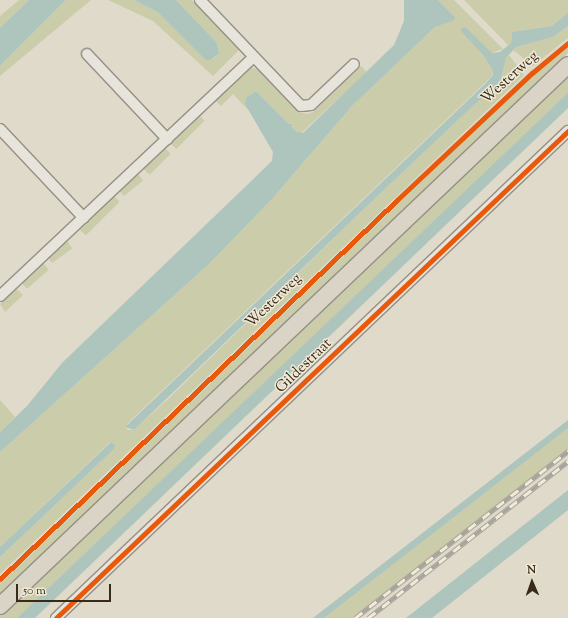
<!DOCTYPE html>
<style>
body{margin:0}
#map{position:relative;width:568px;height:618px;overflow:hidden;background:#dfdaca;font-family:"Sorts Mill Goudy",serif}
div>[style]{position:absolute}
.green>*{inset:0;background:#cbccaa;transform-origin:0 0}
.water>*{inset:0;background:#adc5bd}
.roads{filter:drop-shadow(1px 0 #969085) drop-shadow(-1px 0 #969085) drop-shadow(0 1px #969085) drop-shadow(0 -1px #969085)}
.minor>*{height:10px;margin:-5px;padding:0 5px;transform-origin:5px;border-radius:5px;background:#e7e4dc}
.primary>*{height:16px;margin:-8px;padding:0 8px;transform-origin:8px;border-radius:8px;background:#dad4c7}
.rail>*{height:4.5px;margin-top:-2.25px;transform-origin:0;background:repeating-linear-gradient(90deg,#f0ead7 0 9px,#a8a49c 0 18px);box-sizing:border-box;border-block:1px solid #a8a49c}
.cycleway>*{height:5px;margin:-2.5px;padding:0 2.5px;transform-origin:2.5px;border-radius:2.5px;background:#e8590c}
span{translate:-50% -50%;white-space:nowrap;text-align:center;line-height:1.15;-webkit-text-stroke:3px #f0ead7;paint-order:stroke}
.street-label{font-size:15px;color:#392918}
.north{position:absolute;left:512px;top:562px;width:40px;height:40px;-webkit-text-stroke:3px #f0ead7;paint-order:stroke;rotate:358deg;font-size:11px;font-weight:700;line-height:16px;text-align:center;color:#392918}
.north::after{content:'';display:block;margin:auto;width:14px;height:18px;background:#392918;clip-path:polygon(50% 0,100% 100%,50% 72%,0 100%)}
.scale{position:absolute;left:16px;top:584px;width:95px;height:18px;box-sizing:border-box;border:2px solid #392918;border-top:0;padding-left:5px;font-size:12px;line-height:14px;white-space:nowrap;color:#392918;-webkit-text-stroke:3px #f0ead7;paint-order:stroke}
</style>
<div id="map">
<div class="green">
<div style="clip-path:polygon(19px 0,29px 0,0 28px,0 16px)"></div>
<div style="clip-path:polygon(66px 0,91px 0,0 76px,0 66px)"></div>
<div style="clip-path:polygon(108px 0,134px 0,159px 13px,213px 59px,219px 54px,217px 43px,176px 0,192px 0,239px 50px,213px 76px,153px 21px)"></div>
<div style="clip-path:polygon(438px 0,454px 0,503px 49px,491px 53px,464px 27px,462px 30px,483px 55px,492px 69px,492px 76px,129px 422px,125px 427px,128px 430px,134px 430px,167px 400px,387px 187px,474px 105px,495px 88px,501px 79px,506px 58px,509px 55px,524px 75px,0 574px,0 557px,114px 449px,110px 442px,0 547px,0 452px,210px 263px,271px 200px,352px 106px,435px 27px,454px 16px)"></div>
<div style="clip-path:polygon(464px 0,568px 0,568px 13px,552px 26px,512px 32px,511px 43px,508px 45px)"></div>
<div style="clip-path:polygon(568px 26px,568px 38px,533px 66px,513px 50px,516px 47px,553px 37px)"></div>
<div style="clip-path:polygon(568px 47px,568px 53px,0 594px,0 584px,527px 81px)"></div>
<div style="clip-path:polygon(361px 66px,367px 72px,300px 134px,291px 126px,293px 124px,289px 124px,256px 91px,246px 98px,245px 104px,249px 111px,233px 94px,221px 106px,215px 100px,249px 69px,253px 68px,259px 70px,300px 112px,307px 114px,313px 112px)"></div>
<div style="clip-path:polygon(568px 76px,568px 94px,399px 256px,17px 618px,0 618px,0 615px,474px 162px)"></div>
<div style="left:199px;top:115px;width:8px;height:40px;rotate:45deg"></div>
<div style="left:165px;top:148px;width:8px;height:30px;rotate:45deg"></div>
<div style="left:138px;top:174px;width:8px;height:25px;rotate:50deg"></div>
<div style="left:114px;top:196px;width:8px;height:48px;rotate:45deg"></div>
<div style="left:67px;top:241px;width:9px;height:25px;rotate:54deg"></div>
<div style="left:43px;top:263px;width:9px;height:29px;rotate:49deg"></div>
<div style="clip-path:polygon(17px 289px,23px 295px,5px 312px,0 304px)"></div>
<div style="clip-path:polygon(0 400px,15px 417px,0 432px)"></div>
<div style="clip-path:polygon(568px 428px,568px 453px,358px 618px,324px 618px)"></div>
</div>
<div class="water">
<div style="clip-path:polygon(29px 0,66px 0,0 66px,0 28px)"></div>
<div style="clip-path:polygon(134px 0,176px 0,217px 43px,219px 54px,210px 60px,206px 60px,159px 13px)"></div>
<div style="clip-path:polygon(404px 0,438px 0,455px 17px,454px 20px,435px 27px,352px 106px,271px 200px,210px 263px,0 452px,0 432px,27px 406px,62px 363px,272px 161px,273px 152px,245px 104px,246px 98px,256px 91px,289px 124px,293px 124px,291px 126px,297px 132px,303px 133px,394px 45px,404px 21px)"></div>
<div style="clip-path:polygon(568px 13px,568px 26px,553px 37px,516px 47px,506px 58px,501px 79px,495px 88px,474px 105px,387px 187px,134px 430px,125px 427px,486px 83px,493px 75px,492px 69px,483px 55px,461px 31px,461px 28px,465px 27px,492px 53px,500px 52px,511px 43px,512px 32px,552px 26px)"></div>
<div style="clip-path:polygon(568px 93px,568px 108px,35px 618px,17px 618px)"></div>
<div style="clip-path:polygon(568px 420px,568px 428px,440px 528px,324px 618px,313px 618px)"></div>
<div style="clip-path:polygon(111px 442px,115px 445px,114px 449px,0 557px,0 547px)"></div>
<div style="clip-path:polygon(568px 490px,568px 510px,432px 618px,406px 618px)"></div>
</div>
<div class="roads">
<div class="minor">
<div style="left:200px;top:0;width:146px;rotate:46.4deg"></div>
<div style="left:301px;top:106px;width:10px;rotate:-6deg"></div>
<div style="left:311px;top:105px;width:59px;rotate:-43.6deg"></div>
<div style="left:87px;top:54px;width:117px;rotate:46.7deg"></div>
<div style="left:0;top:129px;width:122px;rotate:46.7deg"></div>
<div style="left:0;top:296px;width:347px;rotate:-43.3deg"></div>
<div style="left:56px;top:618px;width:707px;rotate:-43.57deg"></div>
</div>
<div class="primary">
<div style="left:0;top:606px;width:784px;rotate:-43.61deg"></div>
</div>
</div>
<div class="rail">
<div style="left:355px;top:618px;width:271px;rotate:-38.1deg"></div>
<div style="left:368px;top:618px;width:254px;rotate:-38.1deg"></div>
</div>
<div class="cycleway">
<div style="left:0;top:579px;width:549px;rotate:-43.67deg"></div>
<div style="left:397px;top:200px;width:185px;rotate:-43.3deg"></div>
<div style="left:532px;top:73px;width:47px;rotate:-39.8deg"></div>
<div style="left:56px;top:618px;width:707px;rotate:-43.57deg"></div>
</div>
<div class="street-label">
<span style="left:510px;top:78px;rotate:-42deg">Westerweg</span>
<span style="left:274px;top:301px;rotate:-44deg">Westerweg</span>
<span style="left:304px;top:366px;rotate:-44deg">Gildestraat</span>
</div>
<div class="north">N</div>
<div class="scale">50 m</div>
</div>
